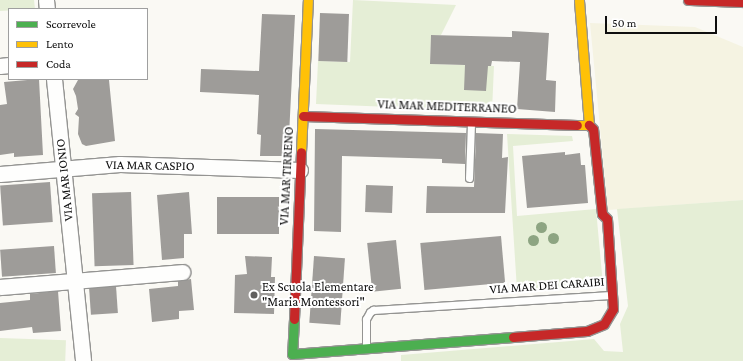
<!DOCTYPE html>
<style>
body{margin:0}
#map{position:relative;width:743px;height:361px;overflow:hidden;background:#faf9f4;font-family:"Crimson Pro",serif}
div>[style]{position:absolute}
.farmland>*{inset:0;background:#f5f3e2}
.green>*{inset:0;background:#e5eed6;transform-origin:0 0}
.building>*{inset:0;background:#9e9c99;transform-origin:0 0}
.roads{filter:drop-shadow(1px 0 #949492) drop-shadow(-1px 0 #949492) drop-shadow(0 1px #949492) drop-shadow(0 -1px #949492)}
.lane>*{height:7px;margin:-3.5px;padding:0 3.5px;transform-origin:3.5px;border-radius:3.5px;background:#fefefd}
.street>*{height:15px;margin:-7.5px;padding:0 7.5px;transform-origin:7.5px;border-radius:7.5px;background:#fefefd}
.fast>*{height:9px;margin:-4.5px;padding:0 4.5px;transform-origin:4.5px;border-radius:4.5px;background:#4caf50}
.slow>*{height:9px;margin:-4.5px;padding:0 4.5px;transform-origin:4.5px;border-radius:4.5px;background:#ffc107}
.jam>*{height:9px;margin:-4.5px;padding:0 4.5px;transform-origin:4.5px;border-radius:4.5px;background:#c62828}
.trees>*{width:11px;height:11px;margin:-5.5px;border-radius:50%;background:#8da482}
.dots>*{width:11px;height:11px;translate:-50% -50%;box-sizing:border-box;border:2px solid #fff;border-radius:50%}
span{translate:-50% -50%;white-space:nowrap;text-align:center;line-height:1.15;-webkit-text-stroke:4px #fff;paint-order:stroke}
.street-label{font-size:13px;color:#0e0e0e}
.poi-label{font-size:13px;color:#0e0e0e}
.left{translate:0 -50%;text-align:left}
.legend{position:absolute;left:8px;top:8px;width:140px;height:72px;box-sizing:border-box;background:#fff;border:1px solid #9f9f9f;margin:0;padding:5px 7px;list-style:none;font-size:12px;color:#0e0e0e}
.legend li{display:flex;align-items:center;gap:8px;height:20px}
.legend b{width:20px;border:1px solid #9f9f9f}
.scale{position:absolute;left:605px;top:16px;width:112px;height:18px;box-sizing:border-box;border:2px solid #0e0e0e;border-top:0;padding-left:5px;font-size:12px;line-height:14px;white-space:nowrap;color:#0e0e0e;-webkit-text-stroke:3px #fff;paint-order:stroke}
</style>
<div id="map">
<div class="farmland">
<div style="clip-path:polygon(590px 23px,695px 27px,743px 47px,743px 200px,608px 210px)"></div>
</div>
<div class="green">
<div style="clip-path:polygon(0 0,34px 0,35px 9px,0 11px)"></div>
<div style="clip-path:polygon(353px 0,456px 5px,441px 35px,431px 35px,430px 64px,494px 66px,492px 111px,316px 104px,318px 61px,350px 62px)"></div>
<div style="clip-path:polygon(507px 134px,572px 136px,573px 141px,513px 146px,517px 216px,596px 209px,603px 285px,517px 290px)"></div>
<div style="clip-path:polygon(743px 200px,743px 361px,401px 361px,401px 355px,594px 339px,604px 351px,623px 352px,620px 324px,628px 306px,617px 209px)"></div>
<div style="left:0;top:338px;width:66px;height:23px;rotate:2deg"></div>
</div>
<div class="building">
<div style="left:320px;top:13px;width:29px;height:48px;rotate:2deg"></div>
<div style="clip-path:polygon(262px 14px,295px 15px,288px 156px,260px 156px,261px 135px,257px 134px,259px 95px,200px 92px,201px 69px,259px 71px)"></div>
<div style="clip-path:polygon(512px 31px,549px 33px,546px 80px,556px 81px,555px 112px,517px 109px,520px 62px,492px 61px,491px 66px,488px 66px,486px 91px,464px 90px,465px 65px,430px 64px,431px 35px,512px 37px)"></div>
<div style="clip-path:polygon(39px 79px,43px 155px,14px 157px,14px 153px,0 155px,0 105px,7px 104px,4px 82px)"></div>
<div style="clip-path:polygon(78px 80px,109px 80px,115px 141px,86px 146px,82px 144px,78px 134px,79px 117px,75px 114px,78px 109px,76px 96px,73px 89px)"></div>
<div style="clip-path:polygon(315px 129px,466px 133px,465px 164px,442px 163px,442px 159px,342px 156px,341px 232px,314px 231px)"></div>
<div style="clip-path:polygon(476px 133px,503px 134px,502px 158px,508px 157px,505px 213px,426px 213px,427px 186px,474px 187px)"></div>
<div style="clip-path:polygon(565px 152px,565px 155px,580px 153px,581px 165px,585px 165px,588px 203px,527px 208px,522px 156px)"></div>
<div style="left:50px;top:182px;width:40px;height:50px;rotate:86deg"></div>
<div style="left:366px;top:185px;width:27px;height:27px;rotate:2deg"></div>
<div style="left:131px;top:192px;width:73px;height:39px;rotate:88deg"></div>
<div style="clip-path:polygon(189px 192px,192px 234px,184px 234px,184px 258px,162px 260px,157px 195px)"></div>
<div style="left:217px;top:197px;width:62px;height:37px"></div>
<div style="left:501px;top:236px;width:47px;height:81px;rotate:85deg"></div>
<div style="left:396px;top:240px;width:49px;height:29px;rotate:84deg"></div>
<div style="left:54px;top:246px;width:27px;height:54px;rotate:86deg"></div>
<div style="clip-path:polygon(245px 256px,272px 257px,271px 277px,275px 277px,274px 314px,234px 313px,235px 275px,247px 274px)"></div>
<div style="left:314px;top:256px;width:31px;height:67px;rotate:4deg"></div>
<div style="clip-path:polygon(191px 279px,194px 310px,179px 311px,179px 319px,152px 322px,149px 289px,178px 286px,178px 281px)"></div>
<div style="left:116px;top:286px;width:27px;height:27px;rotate:86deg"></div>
<div style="clip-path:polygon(58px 291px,61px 331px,33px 333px,32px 327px,0 331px,0 303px,30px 300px,30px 294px)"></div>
</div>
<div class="roads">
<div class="lane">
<div style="left:469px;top:178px;width:55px;rotate:-87.9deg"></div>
<div style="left:366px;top:346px;width:27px;rotate:-90deg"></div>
<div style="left:366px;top:319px;width:8px;rotate:-60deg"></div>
<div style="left:370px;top:312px;width:4px;rotate:-34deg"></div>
<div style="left:373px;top:310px;width:238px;rotate:-3.6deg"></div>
</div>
<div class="street">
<div style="left:46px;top:0;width:9px;rotate:84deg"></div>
<div style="left:0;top:66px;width:9px;rotate:-6deg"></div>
<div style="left:54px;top:79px;width:283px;rotate:84.1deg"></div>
<div style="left:0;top:174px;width:120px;rotate:-4.8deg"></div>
<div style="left:120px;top:164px;width:180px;rotate:1.9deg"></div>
<div style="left:0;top:287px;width:183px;rotate:-4.7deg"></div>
</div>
<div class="fast">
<div style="left:294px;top:319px;width:35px;rotate:93deg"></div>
<div style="left:292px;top:354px;width:222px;rotate:-4.4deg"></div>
</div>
<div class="slow">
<div style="left:577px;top:125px;width:12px"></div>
<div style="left:589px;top:125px;width:125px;rotate:-94.6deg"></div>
<div style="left:301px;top:152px;width:152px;rotate:-87.4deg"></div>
</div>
<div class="jam">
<div style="left:688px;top:0;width:55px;rotate:2.1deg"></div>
<div style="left:303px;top:116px;width:274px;rotate:1.9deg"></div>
<div style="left:294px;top:319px;width:167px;rotate:-87.6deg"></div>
<div style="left:513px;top:337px;width:74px;rotate:-4.6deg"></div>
<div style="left:587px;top:331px;width:18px;rotate:-22deg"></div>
<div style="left:604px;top:324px;width:17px;rotate:-59deg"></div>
<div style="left:613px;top:309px;width:90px;rotate:-93.8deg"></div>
<div style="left:607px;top:219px;width:7px;rotate:-135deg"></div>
<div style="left:602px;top:214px;width:85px;rotate:-96deg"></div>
<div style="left:593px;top:129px;width:6px;rotate:-135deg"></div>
</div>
</div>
<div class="trees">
<div style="left:541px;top:227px"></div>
<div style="left:553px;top:238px"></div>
<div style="left:533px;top:240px"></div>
</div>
<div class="dots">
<div style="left:254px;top:295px;background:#61605e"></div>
</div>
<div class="street-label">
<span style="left:447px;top:107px;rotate:2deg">VIA MAR MEDITERRANEO</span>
<span style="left:150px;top:166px;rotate:1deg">VIA MAR CASPIO</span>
<span style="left:287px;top:176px;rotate:-87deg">VIA MAR TIRRENO</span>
<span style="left:65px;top:180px;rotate:-96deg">VIA MAR IONIO</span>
<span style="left:547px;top:286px;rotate:-4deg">VIA MAR DEI CARAIBI</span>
</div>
<div class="poi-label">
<span class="left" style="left:262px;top:295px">Ex Scuola Elementare<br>"Maria Montessori"</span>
</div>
<ul class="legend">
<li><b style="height:5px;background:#4caf50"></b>Scorrevole</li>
<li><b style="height:5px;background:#ffc107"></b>Lento</li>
<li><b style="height:5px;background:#c62828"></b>Coda</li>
</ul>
<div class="scale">50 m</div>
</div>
